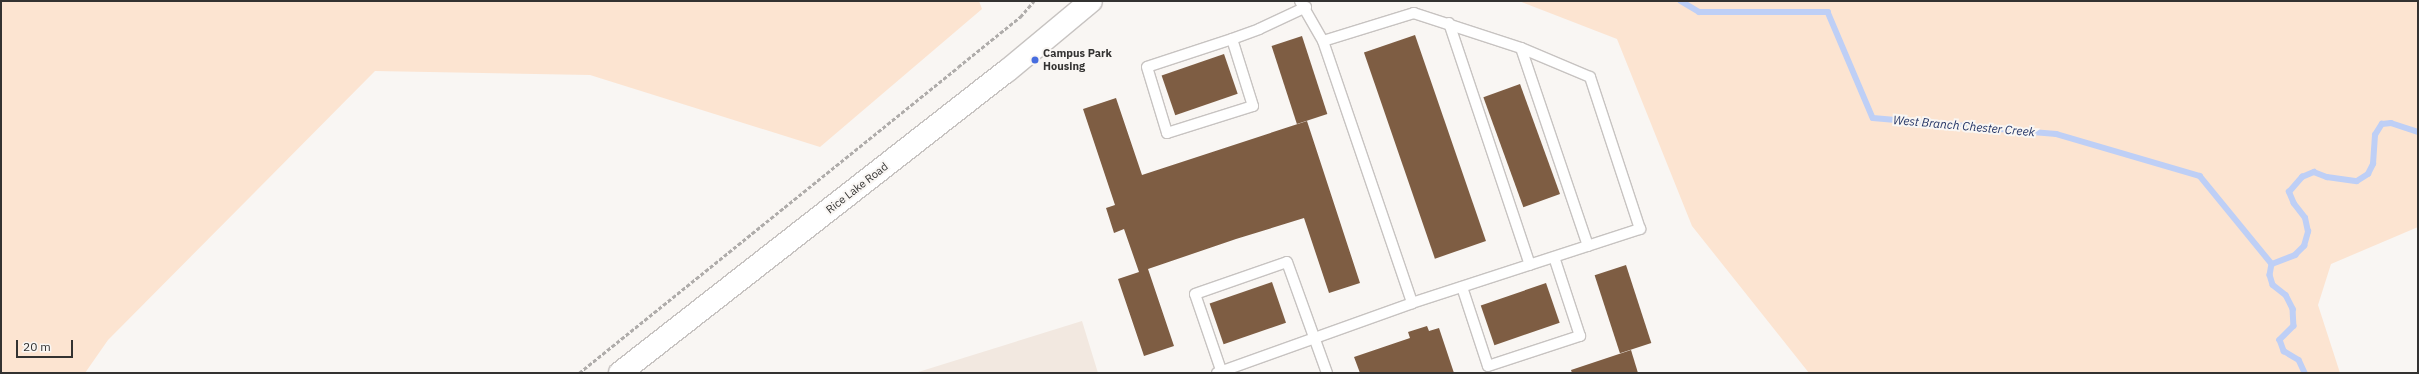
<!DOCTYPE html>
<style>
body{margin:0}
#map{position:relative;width:2419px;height:374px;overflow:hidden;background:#f9f6f3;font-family:"IBM Plex Sans",sans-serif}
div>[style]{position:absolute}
.built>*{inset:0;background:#f2e8e0}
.green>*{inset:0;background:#fce4d1}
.stream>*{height:5.5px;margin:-2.75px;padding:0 2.75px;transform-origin:2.75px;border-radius:2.75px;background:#becff6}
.building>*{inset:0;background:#7e5d43;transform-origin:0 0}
.path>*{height:2.5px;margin-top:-1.25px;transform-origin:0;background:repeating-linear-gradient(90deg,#afacaa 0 4px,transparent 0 6px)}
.roads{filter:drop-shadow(1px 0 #c7c3c1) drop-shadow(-1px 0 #c7c3c1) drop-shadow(0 1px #c7c3c1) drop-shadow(0 -1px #c7c3c1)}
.service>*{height:10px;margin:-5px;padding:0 5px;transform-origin:5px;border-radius:5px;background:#fff}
.secondary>*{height:22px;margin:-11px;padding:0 11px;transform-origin:11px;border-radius:11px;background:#fff}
.dots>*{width:11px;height:11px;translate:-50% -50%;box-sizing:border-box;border:2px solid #f9f6f3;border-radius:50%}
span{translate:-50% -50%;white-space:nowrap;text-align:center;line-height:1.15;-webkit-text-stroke:4px #f9f6f3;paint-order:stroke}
.poi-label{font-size:11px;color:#333231;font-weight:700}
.left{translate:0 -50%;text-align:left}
.street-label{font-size:11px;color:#333231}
.water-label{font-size:12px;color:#243566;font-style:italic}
.frame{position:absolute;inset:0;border:2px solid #333231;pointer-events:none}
.scale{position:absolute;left:16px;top:340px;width:57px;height:18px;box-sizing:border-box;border:2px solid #333231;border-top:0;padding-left:5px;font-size:12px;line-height:14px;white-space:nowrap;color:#333231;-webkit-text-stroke:3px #f9f6f3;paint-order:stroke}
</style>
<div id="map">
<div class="built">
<div style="clip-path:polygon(1082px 321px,1098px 373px,915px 373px)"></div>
</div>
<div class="green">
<div style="clip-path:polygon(1px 1px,979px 1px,982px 9px,820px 147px,590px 75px,375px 71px,108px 340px,85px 373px,1px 373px)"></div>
<div style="clip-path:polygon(1519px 1px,2418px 1px,2418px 227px,2331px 264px,2318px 305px,2340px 373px,1809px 373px,1692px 226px,1617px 39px)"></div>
</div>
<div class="stream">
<div style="left:1681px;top:1px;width:21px;rotate:31deg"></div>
<div style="left:1699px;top:12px;width:129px"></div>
<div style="left:1828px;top:12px;width:115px;rotate:67deg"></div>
<div style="left:1873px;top:118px;width:184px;rotate:5deg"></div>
<div style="left:2056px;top:134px;width:150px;rotate:16.3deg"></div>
<div style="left:2200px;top:176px;width:114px;rotate:50.7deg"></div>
<div style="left:2272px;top:264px;width:25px;rotate:-21deg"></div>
<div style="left:2295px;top:255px;width:13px;rotate:-45deg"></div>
<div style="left:2304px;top:246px;width:15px;rotate:-74deg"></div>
<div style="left:2308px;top:232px;width:14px;rotate:-102deg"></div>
<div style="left:2305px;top:218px;width:18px;rotate:-128deg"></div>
<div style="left:2294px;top:204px;width:13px;rotate:-113deg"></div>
<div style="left:2289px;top:192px;width:20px;rotate:-49deg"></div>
<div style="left:2302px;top:177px;width:13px;rotate:-23deg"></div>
<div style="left:2314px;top:172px;width:14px;rotate:21deg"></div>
<div style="left:2327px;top:177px;width:30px;rotate:8deg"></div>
<div style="left:2357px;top:181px;width:13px;rotate:-32deg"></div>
<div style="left:2368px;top:174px;width:11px;rotate:-63deg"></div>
<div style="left:2373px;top:164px;width:29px;rotate:-86deg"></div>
<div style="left:2375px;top:135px;width:13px;rotate:-58deg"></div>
<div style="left:2382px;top:124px;width:9px;rotate:-6deg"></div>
<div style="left:2391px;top:123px;width:28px;rotate:18deg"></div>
<div style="left:2272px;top:264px;width:11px;rotate:100deg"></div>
<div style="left:2270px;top:275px;width:10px;rotate:73deg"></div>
<div style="left:2273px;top:285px;width:16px;rotate:38deg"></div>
<div style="left:2286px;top:295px;width:16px;rotate:63deg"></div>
<div style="left:2293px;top:309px;width:17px;rotate:87deg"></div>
<div style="left:2294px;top:326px;width:20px;rotate:135deg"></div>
<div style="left:2280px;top:340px;width:12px;rotate:70deg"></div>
<div style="left:2284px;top:351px;width:17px;rotate:31deg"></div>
<div style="left:2299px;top:360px;width:14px;rotate:65deg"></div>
</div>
<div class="building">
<div style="left:1415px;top:35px;width:218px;height:54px;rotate:71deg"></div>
<div style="left:1302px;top:36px;width:82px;height:32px;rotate:72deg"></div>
<div style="left:1224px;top:54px;width:42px;height:66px;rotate:71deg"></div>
<div style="left:1520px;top:84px;width:117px;height:39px;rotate:70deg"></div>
<div style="clip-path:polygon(1116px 98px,1142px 175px,1307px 121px,1360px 283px,1329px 293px,1304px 218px,1236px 239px,1148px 269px,1174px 346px,1144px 356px,1118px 279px,1139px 272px,1124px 229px,1114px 233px,1106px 208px,1115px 205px,1083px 109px)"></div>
<div style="left:1626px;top:265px;width:82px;height:33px;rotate:72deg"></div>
<div style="left:1272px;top:282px;width:43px;height:66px;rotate:71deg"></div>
<div style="left:1546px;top:283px;width:42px;height:69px;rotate:71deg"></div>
<div style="clip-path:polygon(1427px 326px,1429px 331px,1439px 328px,1454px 373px,1360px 373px,1354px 357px,1410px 338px,1408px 332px)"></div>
<div style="clip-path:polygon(1631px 350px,1638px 373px,1572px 373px,1571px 370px)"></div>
</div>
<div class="path">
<div style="left:579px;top:373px;width:487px;rotate:-38.9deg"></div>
<div style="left:958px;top:67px;width:80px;rotate:-38.9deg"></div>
<div style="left:1020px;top:17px;width:21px;rotate:-49deg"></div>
</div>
<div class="roads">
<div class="service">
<div style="left:1300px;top:1px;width:46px;rotate:60.1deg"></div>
<div style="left:1323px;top:41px;width:277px;rotate:71.2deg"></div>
<div style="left:1412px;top:303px;width:240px;rotate:-18deg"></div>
<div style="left:1640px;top:229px;width:160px;rotate:-108.2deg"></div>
<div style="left:1590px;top:77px;width:75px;rotate:-157.2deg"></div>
<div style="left:1521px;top:48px;width:113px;rotate:-161.9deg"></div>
<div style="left:1414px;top:13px;width:95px;rotate:162.9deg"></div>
<div style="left:1449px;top:23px;width:255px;rotate:71.5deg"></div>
<div style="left:1232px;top:39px;width:89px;rotate:161.8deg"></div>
<div style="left:1147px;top:67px;width:69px;rotate:73.1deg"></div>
<div style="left:1167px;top:133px;width:90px;rotate:-17.4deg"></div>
<div style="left:1253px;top:106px;width:70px;rotate:-107.4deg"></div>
<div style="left:1232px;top:39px;width:29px;rotate:-20deg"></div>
<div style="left:1259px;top:29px;width:52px;rotate:-25.1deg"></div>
<div style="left:1521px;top:48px;width:209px;rotate:71.3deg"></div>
<div style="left:1462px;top:287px;width:83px;rotate:71.8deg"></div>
<div style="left:1488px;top:366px;width:97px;rotate:-18.1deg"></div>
<div style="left:1580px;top:336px;width:83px;rotate:-108.2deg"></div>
<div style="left:1217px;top:373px;width:207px;rotate:-19.7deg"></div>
<div style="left:1222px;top:373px;width:83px;rotate:-108.9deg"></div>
<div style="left:1195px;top:294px;width:97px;rotate:-19.2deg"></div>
<div style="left:1287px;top:262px;width:118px;rotate:70.2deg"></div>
</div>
<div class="secondary">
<div style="left:620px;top:373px;width:491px;rotate:-38deg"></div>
<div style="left:1007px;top:71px;width:109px;rotate:-39.8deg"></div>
</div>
</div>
<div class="dots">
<div style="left:1035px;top:60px;background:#476ddf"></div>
</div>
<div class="poi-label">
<span class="left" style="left:1043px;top:60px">Campus Park<br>Housing</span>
</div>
<div class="street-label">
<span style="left:857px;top:188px;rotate:-38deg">Rice Lake Road</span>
</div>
<div class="water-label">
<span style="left:1964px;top:126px;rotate:5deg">West Branch Chester Creek</span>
</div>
<div class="frame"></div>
<div class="scale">20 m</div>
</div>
